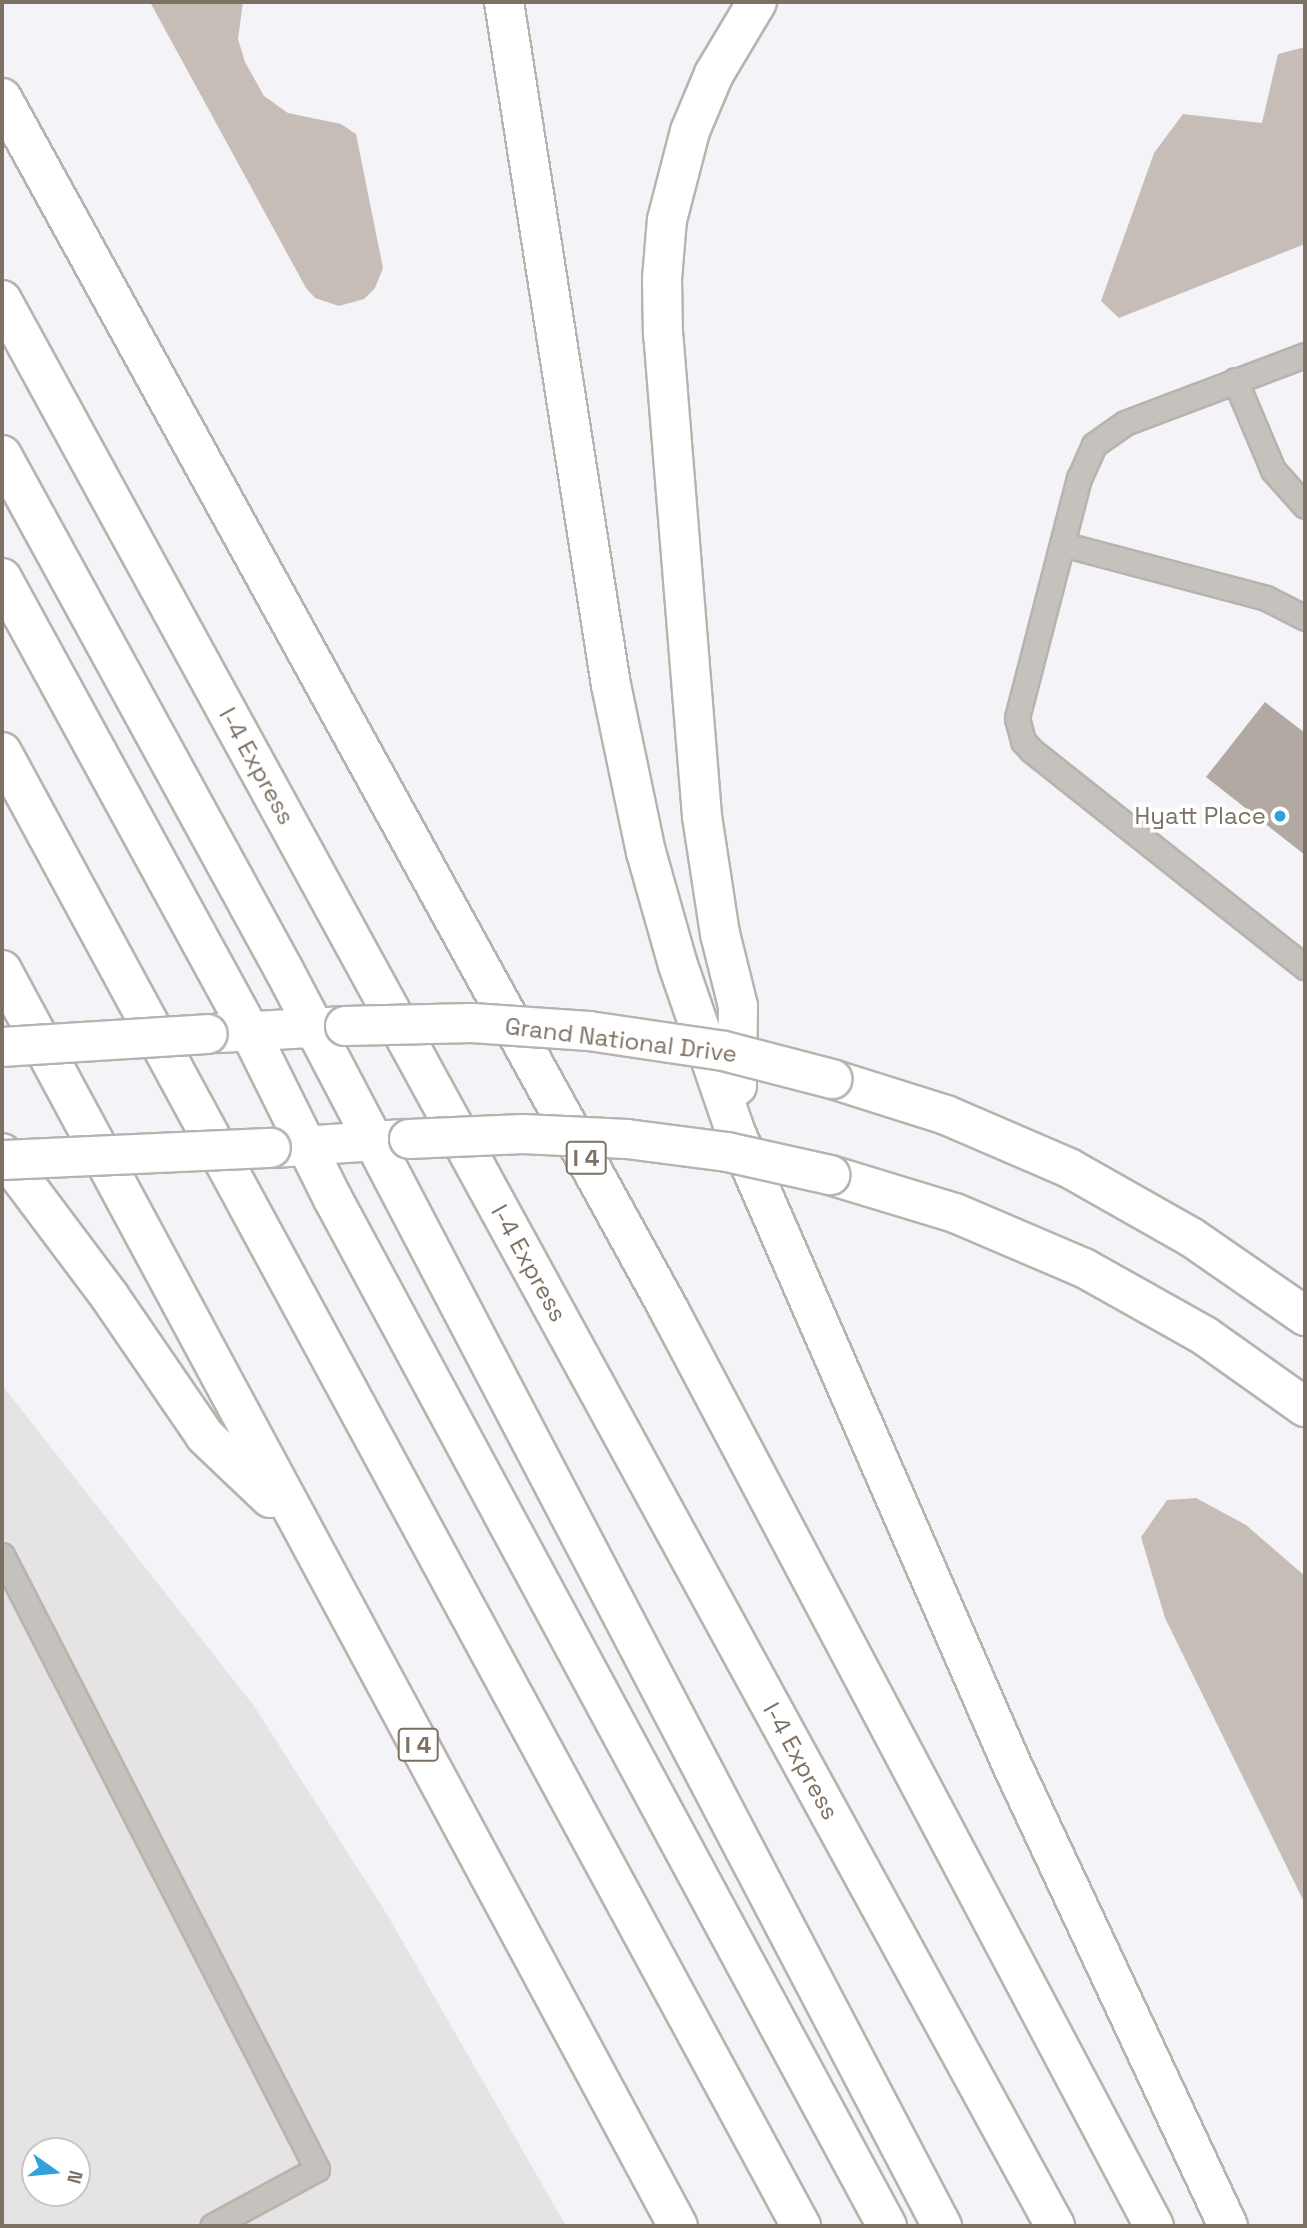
<!DOCTYPE html>
<style>
body{margin:0}
#map{position:relative;width:1307px;height:2228px;overflow:hidden;background:#f4f3f7;font-family:"Space Grotesk",sans-serif}
div>[style]{position:absolute}
.built>*{inset:0;background:#e5e3e4}
.water>*{inset:0;background:#c7bdb7}
.building>*{inset:0;background:#b1a9a2}
.roads{filter:drop-shadow(2px 0 #b8b3ae) drop-shadow(-2px 0 #b8b3ae) drop-shadow(0 2px #b8b3ae) drop-shadow(0 -2px #b8b3ae)}
.lane>*{height:23px;margin:-11.5px;padding:0 11.5px;transform-origin:11.5px;border-radius:11.5px;background:#c5c2bd}
.secondary>*{height:38px;margin:-19px;padding:0 19px;transform-origin:19px;border-radius:19px;background:#fff}
.highway>*{height:38px;margin:-19px;padding:0 19px;transform-origin:19px;border-radius:19px;background:#fff}
.bridges{filter:drop-shadow(2px 0 #b8b3ae) drop-shadow(-2px 0 #b8b3ae) drop-shadow(0 2px #b8b3ae) drop-shadow(0 -2px #b8b3ae)}
.secondary-bridge>*{height:38px;margin:-19px;padding:0 19px;transform-origin:19px;border-radius:19px;background:#fff}
.dots>*{width:19px;height:19px;translate:-50% -50%;box-sizing:border-box;border:4px solid #fff;border-radius:50%}
span{translate:-50% -50%;white-space:nowrap;text-align:center;line-height:1.15;-webkit-text-stroke:7px #fff;paint-order:stroke}
.shield-label span{padding:2px 5px;background:#fff;border:2px solid;border-radius:5px;-webkit-text-stroke-width:0}
.shield-label{font-size:23px;color:#7d7163;font-weight:700}
.street-label{font-size:24px;color:#7d7163}
.poi-label{font-size:24px;color:#7d7163}
.right{translate:-100% -50%;text-align:right}
.frame{position:absolute;inset:0;border:4px solid #7d7163;pointer-events:none}
.north{position:absolute;left:21px;top:2137px;width:70px;height:70px;box-sizing:border-box;background:#fff;border:2px solid #cbc6c1;border-radius:50%;rotate:105deg;font-size:19px;font-weight:700;line-height:28px;text-align:center;color:#7d7163}
.north::after{content:'';display:block;margin:auto;width:24px;height:32px;background:#2fa2dc;clip-path:polygon(50% 0,100% 100%,50% 72%,0 100%)}
</style>
<div id="map">
<div class="built">
<div style="clip-path:polygon(evenodd,2px 1385px,254px 1706px,388px 1916px,566px 2226px,2px 2226px,2px 1385px,35px 2151px,77px 2151px,77px 2193px,35px 2193px,35px 2151px)"></div>
</div>
<div class="water">
<div style="clip-path:polygon(150px 2px,243px 2px,238px 39px,245px 62px,264px 96px,288px 113px,341px 124px,356px 134px,383px 268px,375px 288px,364px 299px,339px 306px,315px 298px,306px 288px)"></div>
<div style="clip-path:polygon(1305px 47px,1305px 244px,1119px 318px,1101px 301px,1154px 153px,1183px 114px,1262px 123px,1278px 54px)"></div>
<div style="clip-path:polygon(1196px 1498px,1246px 1525px,1305px 1576px,1305px 1904px,1165px 1618px,1141px 1537px,1167px 1500px)"></div>
</div>
<div class="building">
<div style="clip-path:polygon(1265px 702px,1305px 733px,1305px 855px,1206px 777px)"></div>
</div>
<div class="roads">
<div class="lane">
<div style="left:1305px;top:355px;width:192px;rotate:159.3deg"></div>
<div style="left:1125px;top:423px;width:38px;rotate:145deg"></div>
<div style="left:1094px;top:445px;width:36px;rotate:114deg"></div>
<div style="left:1079px;top:478px;width:248px;rotate:104.5deg"></div>
<div style="left:1017px;top:718px;width:24px;rotate:75deg"></div>
<div style="left:1023px;top:741px;width:13px;rotate:48deg"></div>
<div style="left:1032px;top:751px;width:348px;rotate:38.4deg"></div>
<div style="left:1235px;top:380px;width:98px;rotate:67.1deg"></div>
<div style="left:1273px;top:470px;width:48px;rotate:48.4deg"></div>
<div style="left:1062px;top:544px;width:211px;rotate:14.8deg"></div>
<div style="left:1266px;top:598px;width:44px;rotate:27.1deg"></div>
<div style="left:2px;top:1555px;width:690px;rotate:62.84deg"></div>
<div style="left:317px;top:2169px;width:119px;rotate:151.5deg"></div>
</div>
<div class="secondary">
<div style="left:220px;top:1033px;width:125px;rotate:-3.2deg"></div>
<div style="left:832px;top:1079px;width:120px;rotate:17.5deg"></div>
<div style="left:946px;top:1115px;width:134px;rotate:23.3deg"></div>
<div style="left:1069px;top:1168px;width:140px;rotate:29.5deg"></div>
<div style="left:1191px;top:1237px;width:139px;rotate:34.7deg"></div>
<div style="left:275px;top:1148px;width:128px;rotate:-4deg"></div>
<div style="left:830px;top:1175px;width:131px;rotate:16.9deg"></div>
<div style="left:955px;top:1213px;width:140px;rotate:23.1deg"></div>
<div style="left:1084px;top:1268px;width:139px;rotate:29.3deg"></div>
<div style="left:1205px;top:1336px;width:123px;rotate:35.4deg"></div>
</div>
<div class="highway">
<div style="left:504px;top:2px;width:691px;rotate:81.1deg"></div>
<div style="left:611px;top:685px;width:171px;rotate:78.2deg"></div>
<div style="left:646px;top:852px;width:117px;rotate:74.2deg"></div>
<div style="left:678px;top:965px;width:178px;rotate:71deg"></div>
<div style="left:736px;top:1133px;width:690px;rotate:66.41deg"></div>
<div style="left:1012px;top:1765px;width:509px;rotate:64.89deg"></div>
<div style="left:2px;top:98px;width:1383px;rotate:61.17deg"></div>
<div style="left:669px;top:1310px;width:1036px;rotate:62.1deg"></div>
<div style="left:2px;top:300px;width:2195px;rotate:61.33deg"></div>
<div style="left:2px;top:455px;width:587px;rotate:61.3deg"></div>
<div style="left:284px;top:970px;width:1418px;rotate:62.35deg"></div>
<div style="left:2px;top:578px;width:517px;rotate:61.35deg"></div>
<div style="left:250px;top:1032px;width:186px;rotate:63.6deg"></div>
<div style="left:333px;top:1199px;width:1167px;rotate:61.66deg"></div>
<div style="left:2px;top:752px;width:1677px;rotate:61.54deg"></div>
<div style="left:2px;top:970px;width:1426px;rotate:61.71deg"></div>
<div style="left:737px;top:1086px;width:80px;rotate:-89.3deg"></div>
<div style="left:738px;top:1006px;width:74px;rotate:-104deg"></div>
<div style="left:720px;top:934px;width:119px;rotate:-98.7deg"></div>
<div style="left:702px;top:816px;width:482px;rotate:-94.6deg"></div>
<div style="left:663px;top:336px;width:57px;rotate:-91deg"></div>
<div style="left:662px;top:279px;width:59px;rotate:-85.2deg"></div>
<div style="left:667px;top:220px;width:92px;rotate:-75.5deg"></div>
<div style="left:690px;top:131px;width:62px;rotate:-67.2deg"></div>
<div style="left:714px;top:74px;width:84px;rotate:-59.2deg"></div>
<div style="left:2px;top:1153px;width:180px;rotate:53.1deg"></div>
<div style="left:110px;top:1297px;width:168px;rotate:55.6deg"></div>
<div style="left:205px;top:1436px;width:90px;rotate:43.6deg"></div>
</div>
</div>
<div class="bridges">
<div class="secondary-bridge">
<div style="left:345px;top:1026px;width:127px;rotate:-1.4deg"></div>
<div style="left:472px;top:1023px;width:117px;rotate:3.9deg"></div>
<div style="left:589px;top:1031px;width:136px;rotate:8.4deg"></div>
<div style="left:724px;top:1051px;width:112px;rotate:14.5deg"></div>
<div style="left:2px;top:1047px;width:206px;rotate:-3.6deg"></div>
<div style="left:409px;top:1139px;width:114px;rotate:-2.5deg"></div>
<div style="left:523px;top:1134px;width:104px;rotate:2.8deg"></div>
<div style="left:627px;top:1139px;width:101px;rotate:7.4deg"></div>
<div style="left:727px;top:1152px;width:106px;rotate:12.6deg"></div>
<div style="left:2px;top:1160px;width:269px;rotate:-2.6deg"></div>
</div>
</div>
<div class="dots">
<div style="left:1280px;top:816px;background:#2fa2dc"></div>
</div>
<div class="shield-label">
<span style="left:586px;top:1158px">I 4</span>
<span style="left:418px;top:1745px">I 4</span>
</div>
<div class="street-label">
<span style="left:257px;top:766px;rotate:61deg">I-4 Express</span>
<span style="left:621px;top:1040px;rotate:7deg">Grand National Drive</span>
<span style="left:529px;top:1263px;rotate:61deg">I-4 Express</span>
<span style="left:801px;top:1761px;rotate:61deg">I-4 Express</span>
</div>
<div class="poi-label">
<span class="right" style="left:1266px;top:816px">Hyatt Place</span>
</div>
<div class="frame"></div>
<div class="north">N</div>
</div>
